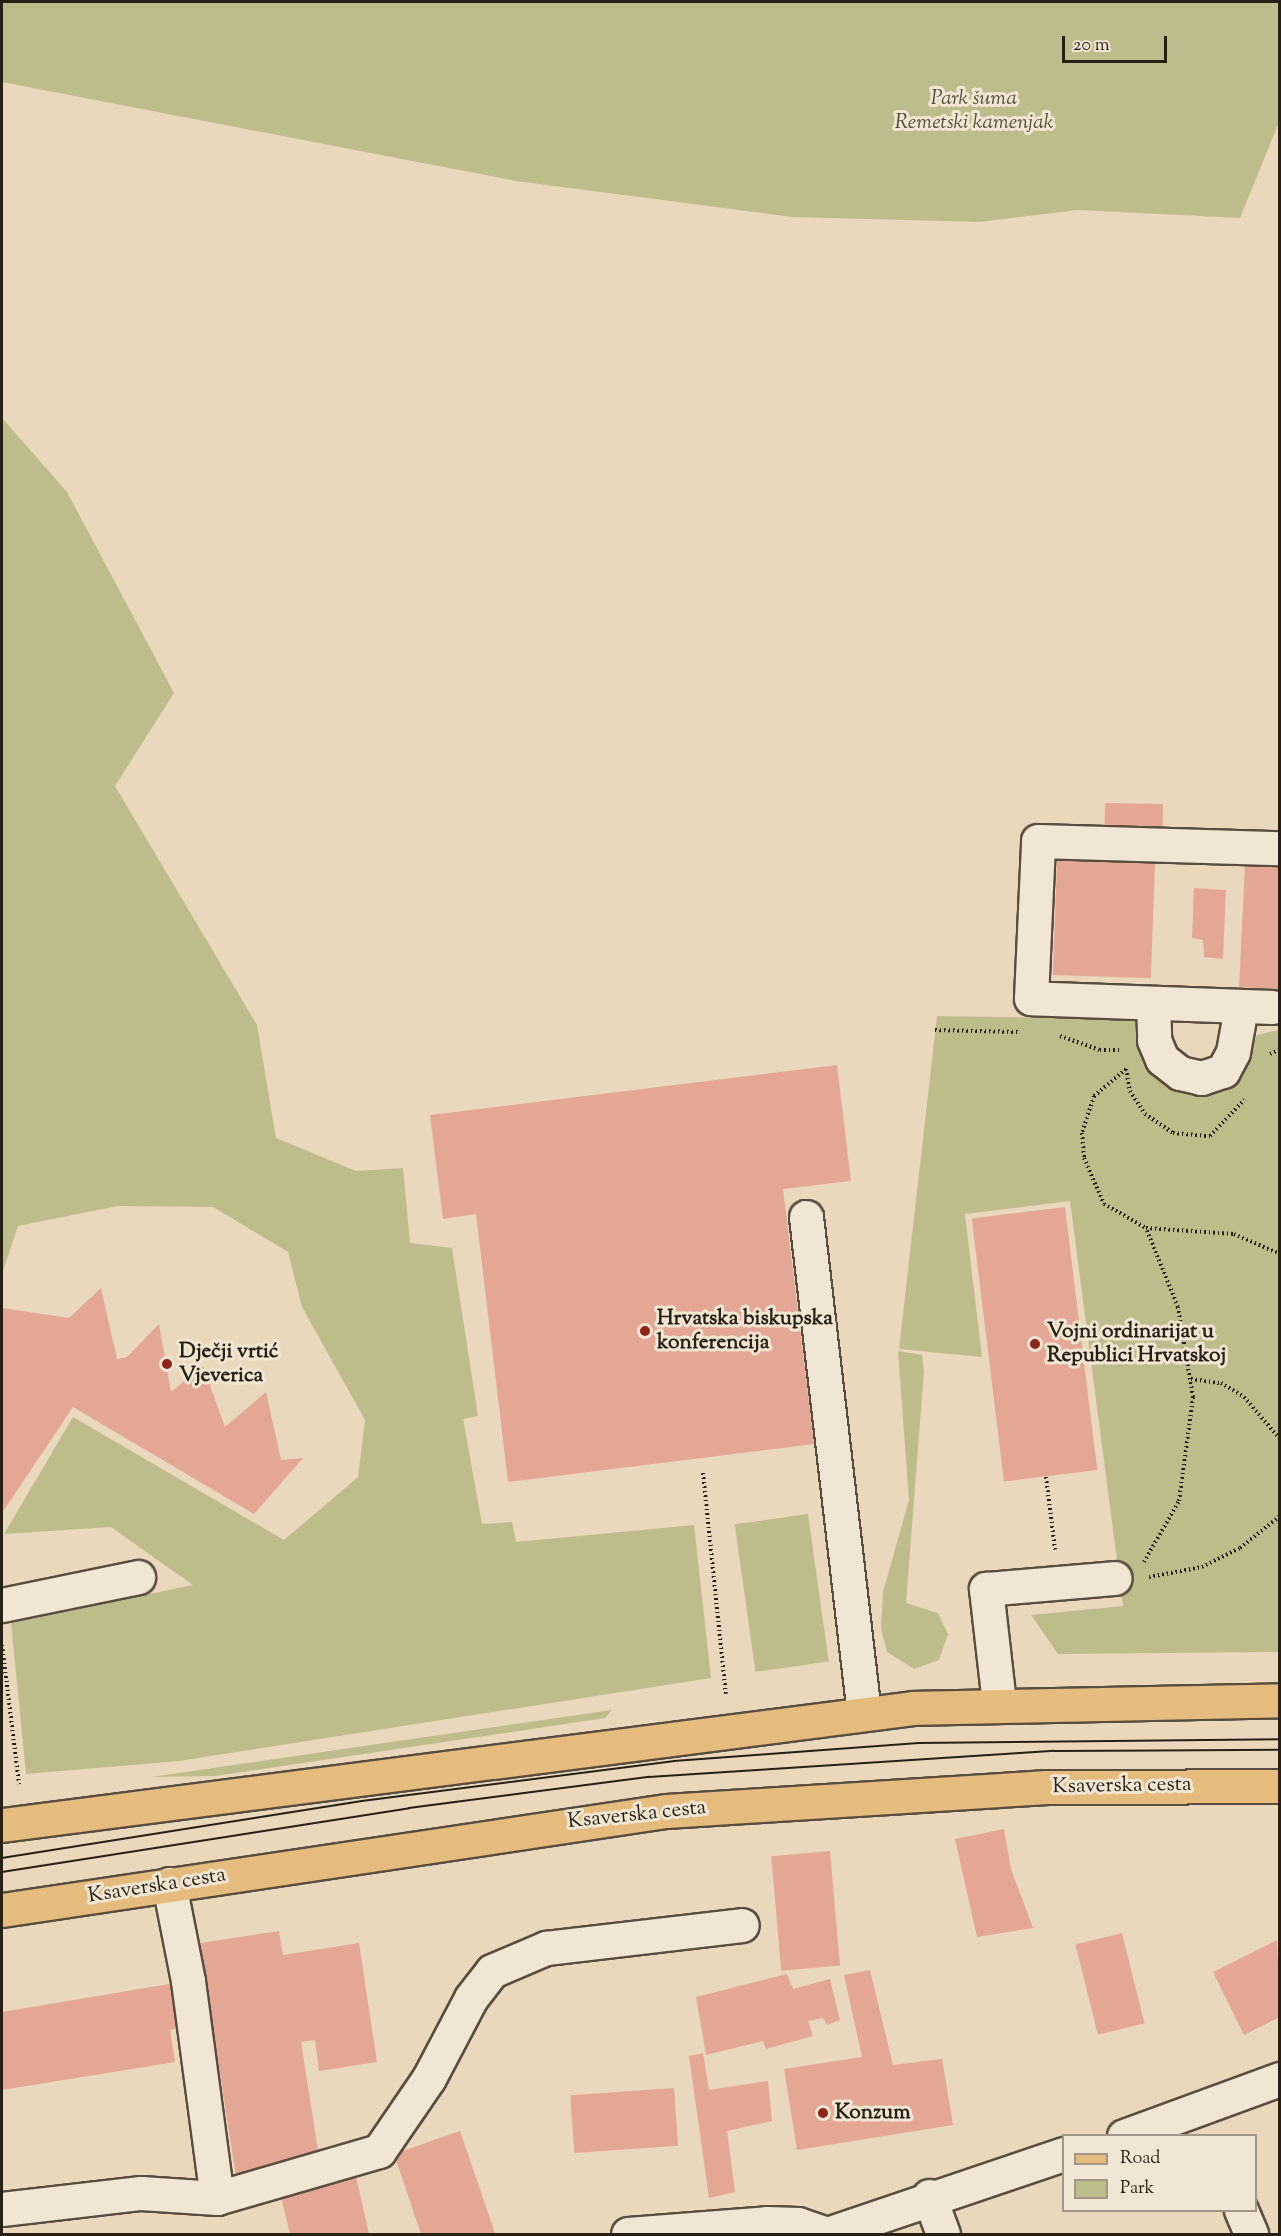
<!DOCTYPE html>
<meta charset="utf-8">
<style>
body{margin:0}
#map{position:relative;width:1281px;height:2236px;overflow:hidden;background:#ead8bc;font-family:"Sorts Mill Goudy",serif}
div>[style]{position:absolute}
.green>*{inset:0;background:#bfbc8c;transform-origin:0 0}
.building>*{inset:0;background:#e4a796;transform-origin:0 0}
.path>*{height:4px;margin-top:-2px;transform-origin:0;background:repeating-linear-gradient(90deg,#281f15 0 1.5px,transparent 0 4.5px)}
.roads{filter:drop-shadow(2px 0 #584d3f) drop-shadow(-2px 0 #584d3f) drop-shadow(0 2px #584d3f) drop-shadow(0 -2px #584d3f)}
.minor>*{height:33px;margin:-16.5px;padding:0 16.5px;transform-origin:16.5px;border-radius:16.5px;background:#f1e6d3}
.major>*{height:33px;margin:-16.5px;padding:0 16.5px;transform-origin:16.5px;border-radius:16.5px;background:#e5bc7e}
.tram>*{height:1.5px;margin:-0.75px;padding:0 0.75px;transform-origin:0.75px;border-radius:0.75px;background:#281f15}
.dots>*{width:16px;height:16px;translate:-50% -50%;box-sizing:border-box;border:3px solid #f1e6d3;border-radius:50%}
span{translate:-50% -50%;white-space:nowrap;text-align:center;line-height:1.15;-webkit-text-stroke:6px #f1e6d3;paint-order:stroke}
.park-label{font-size:21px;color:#554e39;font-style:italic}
.poi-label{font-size:21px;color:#281f15;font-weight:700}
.left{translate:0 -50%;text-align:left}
.street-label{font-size:21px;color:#281f15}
.frame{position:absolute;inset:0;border:3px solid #281f15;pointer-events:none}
.legend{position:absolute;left:1062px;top:2134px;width:195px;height:78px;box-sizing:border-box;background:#f1e6d3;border:2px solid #a19687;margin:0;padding:8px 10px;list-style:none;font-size:18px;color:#281f15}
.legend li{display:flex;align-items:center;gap:12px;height:30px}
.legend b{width:30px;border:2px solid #a19687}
.scale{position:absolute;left:1062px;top:36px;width:105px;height:27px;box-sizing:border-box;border:3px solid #281f15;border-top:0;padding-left:8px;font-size:18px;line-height:21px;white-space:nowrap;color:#281f15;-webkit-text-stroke:4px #f1e6d3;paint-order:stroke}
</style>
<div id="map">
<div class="green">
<div style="clip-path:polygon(2px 2px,1279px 2px,1279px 122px,1240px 218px,1078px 210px,979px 222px,792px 217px,516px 181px,2px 82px)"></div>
<div style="clip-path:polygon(2px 418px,67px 492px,174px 693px,115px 786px,257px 1025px,276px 1138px,356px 1171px,403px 1168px,410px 1243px,452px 1248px,478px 1416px,463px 1419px,482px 1524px,512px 1522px,516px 1542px,694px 1525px,711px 1678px,179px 1761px,26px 1774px,11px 1623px,193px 1585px,111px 1527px,4px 1534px,73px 1417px,284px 1540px,358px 1477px,365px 1420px,302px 1307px,288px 1252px,213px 1207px,118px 1206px,18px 1226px,2px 1274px)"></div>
<div style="clip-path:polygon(937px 1016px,1139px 1019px,1140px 1054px,1152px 1075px,1195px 1094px,1219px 1086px,1240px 1070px,1257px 1035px,1279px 1030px,1279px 1652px,1058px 1654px,1031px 1615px,1123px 1606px,1070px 1201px,965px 1214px,982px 1357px,899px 1349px)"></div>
<div style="clip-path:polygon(898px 1351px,922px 1355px,924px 1371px,906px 1603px,938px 1613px,948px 1634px,939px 1660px,914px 1669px,887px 1652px,881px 1629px,883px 1592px,909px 1500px)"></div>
<div style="left:808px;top:1514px;width:149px;height:74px;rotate:82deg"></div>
<div style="clip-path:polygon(612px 1710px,605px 1718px,215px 1776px,151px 1777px)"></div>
</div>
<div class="building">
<div style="left:1105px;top:803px;width:58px;height:28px;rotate:1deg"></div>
<div style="left:1057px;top:859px;width:98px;height:116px;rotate:2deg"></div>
<div style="clip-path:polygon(1245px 864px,1280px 866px,1280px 1023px,1271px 1022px,1273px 989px,1239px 987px)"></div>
<div style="clip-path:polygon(1194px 888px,1226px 890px,1223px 959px,1204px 957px,1203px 940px,1192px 938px)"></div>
<div style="clip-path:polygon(837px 1065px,851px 1181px,783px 1189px,814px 1444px,508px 1482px,476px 1214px,443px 1219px,430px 1115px)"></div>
<div style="left:1065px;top:1207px;width:265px;height:94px;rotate:83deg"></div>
<div style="clip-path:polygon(101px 1288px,117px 1359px,127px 1357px,159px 1324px,171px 1392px,203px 1366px,225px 1427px,266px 1392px,281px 1460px,303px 1458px,254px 1514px,73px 1407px,2px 1513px,2px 1308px,69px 1318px)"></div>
<div style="clip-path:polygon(1004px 1829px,1011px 1869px,1033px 1928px,977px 1937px,955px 1839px)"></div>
<div style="left:830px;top:1851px;width:115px;height:59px;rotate:85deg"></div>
<div style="clip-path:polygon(279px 1931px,283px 1955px,359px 1943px,377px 2062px,319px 2071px,315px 2040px,301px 2042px,320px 2163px,236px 2176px,212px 2023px,170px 2030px,175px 2062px,2px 2090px,2px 2012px,205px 1978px,200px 1943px)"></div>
<div style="left:1122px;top:1933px;width:93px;height:48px;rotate:76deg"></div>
<div style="clip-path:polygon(1277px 1940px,1280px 2017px,1244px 2035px,1213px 1972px)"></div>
<div style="clip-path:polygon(870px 1970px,893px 2065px,942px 2059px,953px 2125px,797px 2150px,784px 2069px,862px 2057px,844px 1975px)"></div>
<div style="clip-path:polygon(787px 1974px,793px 1989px,830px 1979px,840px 2020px,827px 2025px,823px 2018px,808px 2021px,813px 2036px,766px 2049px,763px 2041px,706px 2055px,696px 1997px)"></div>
<div style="clip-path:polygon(703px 2053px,709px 2090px,768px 2081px,772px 2121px,727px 2131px,735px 2192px,709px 2198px,689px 2056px)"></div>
<div style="left:674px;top:2088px;width:58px;height:104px;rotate:86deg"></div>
<div style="clip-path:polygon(460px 2131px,495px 2233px,421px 2234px,394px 2154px)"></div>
<div style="clip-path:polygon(354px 2167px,369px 2234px,290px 2234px,278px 2185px)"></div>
</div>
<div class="path">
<div style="left:935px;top:1030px;width:85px;rotate:1.3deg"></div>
<div style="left:1060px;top:1036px;width:42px;rotate:19.3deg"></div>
<div style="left:1100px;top:1050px;width:22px"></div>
<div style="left:1270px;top:1054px;width:11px;rotate:-22deg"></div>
<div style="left:1126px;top:1069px;width:42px;rotate:139.8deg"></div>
<div style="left:1094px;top:1096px;width:39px;rotate:108deg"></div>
<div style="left:1082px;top:1133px;width:25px;rotate:85deg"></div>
<div style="left:1084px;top:1158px;width:50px;rotate:66.5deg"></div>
<div style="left:1104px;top:1204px;width:48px;rotate:29.7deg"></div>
<div style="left:1146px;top:1228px;width:88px;rotate:3.9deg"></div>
<div style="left:1234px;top:1234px;width:50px;rotate:23.5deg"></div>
<div style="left:1126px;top:1069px;width:22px;rotate:80deg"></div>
<div style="left:1130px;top:1091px;width:27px;rotate:57deg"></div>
<div style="left:1145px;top:1114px;width:34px;rotate:34deg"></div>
<div style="left:1173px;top:1133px;width:37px;rotate:5deg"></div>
<div style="left:1210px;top:1136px;width:50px;rotate:-46.6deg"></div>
<div style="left:1191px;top:1379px;width:30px;rotate:8deg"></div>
<div style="left:1221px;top:1383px;width:27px;rotate:31deg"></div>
<div style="left:1244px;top:1397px;width:55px;rotate:49.4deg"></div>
<div style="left:703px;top:1473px;width:222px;rotate:84.1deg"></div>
<div style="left:1046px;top:1477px;width:73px;rotate:82.9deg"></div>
<div style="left:1144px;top:1562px;width:70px;rotate:-60.2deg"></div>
<div style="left:1179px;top:1501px;width:105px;rotate:-82.3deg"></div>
<div style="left:1193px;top:1397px;width:91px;rotate:-99.5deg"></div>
<div style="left:1178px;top:1307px;width:85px;rotate:-112.1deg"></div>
<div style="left:1149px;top:1577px;width:54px;rotate:-10.7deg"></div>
<div style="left:1202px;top:1567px;width:42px;rotate:-26.6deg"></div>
<div style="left:1240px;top:1548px;width:51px;rotate:-38.7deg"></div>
<div style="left:2px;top:1645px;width:140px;rotate:83deg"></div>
</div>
<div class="roads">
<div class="minor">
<div style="left:1153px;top:1003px;width:37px;rotate:88deg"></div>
<div style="left:1154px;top:1040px;width:21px;rotate:67deg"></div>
<div style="left:1162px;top:1059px;width:23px;rotate:38deg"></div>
<div style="left:1180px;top:1073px;width:22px;rotate:13deg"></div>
<div style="left:1201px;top:1078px;width:23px;rotate:-18deg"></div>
<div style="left:1223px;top:1071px;width:21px;rotate:-62deg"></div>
<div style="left:1233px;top:1052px;width:46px;rotate:-79.9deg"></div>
<div style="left:1272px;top:1007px;width:241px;rotate:-177.9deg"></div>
<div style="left:1031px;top:998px;width:157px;rotate:-87.4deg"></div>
<div style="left:1038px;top:841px;width:242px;rotate:1.7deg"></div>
<div style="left:806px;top:1217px;width:500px;rotate:83.34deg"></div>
<div style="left:2px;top:1605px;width:139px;rotate:-11.6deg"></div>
<div style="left:999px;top:1703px;width:115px;rotate:-96.5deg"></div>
<div style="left:986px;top:1589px;width:129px;rotate:-4.9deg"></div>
<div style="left:169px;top:1884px;width:99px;rotate:78.9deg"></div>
<div style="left:188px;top:1981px;width:219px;rotate:82.4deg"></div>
<div style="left:1124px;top:2136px;width:166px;rotate:-20.1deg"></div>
<div style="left:929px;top:2196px;width:40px;rotate:69.8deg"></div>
<div style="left:2px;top:2209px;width:140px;rotate:-6.6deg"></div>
<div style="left:141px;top:2193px;width:76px;rotate:3.8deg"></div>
<div style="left:217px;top:2198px;width:169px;rotate:-16.2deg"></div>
<div style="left:379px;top:2151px;width:88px;rotate:-55.6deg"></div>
<div style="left:429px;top:2078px;width:90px;rotate:-62.3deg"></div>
<div style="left:471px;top:1998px;width:34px;rotate:-52deg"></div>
<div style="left:492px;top:1971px;width:59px;rotate:-23.1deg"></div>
<div style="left:546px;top:1948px;width:197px;rotate:-6.7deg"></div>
<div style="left:1241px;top:2210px;width:26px;rotate:67deg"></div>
<div style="left:628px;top:2234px;width:139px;rotate:-4.5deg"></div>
<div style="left:767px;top:2223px;width:31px;rotate:2deg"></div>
<div style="left:798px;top:2224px;width:31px;rotate:19deg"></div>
<div style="left:827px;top:2234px;width:250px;rotate:-18.7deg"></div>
</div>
<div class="major">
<div style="left:2px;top:1825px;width:918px;rotate:-7.32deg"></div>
<div style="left:913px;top:1708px;width:367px;rotate:-1.2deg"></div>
<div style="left:2px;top:1910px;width:671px;rotate:-8.48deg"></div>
<div style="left:666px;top:1811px;width:382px;rotate:-3.6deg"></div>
<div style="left:1047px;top:1787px;width:233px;rotate:-0.2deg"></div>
</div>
</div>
<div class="tram">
<div style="left:2px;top:1858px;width:364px;rotate:-9deg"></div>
<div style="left:362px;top:1801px;width:315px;rotate:-7.3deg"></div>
<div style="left:674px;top:1761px;width:245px;rotate:-4.2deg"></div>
<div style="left:918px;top:1743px;width:362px;rotate:-0.6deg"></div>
<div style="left:2px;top:1872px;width:412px;rotate:-8.9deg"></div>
<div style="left:409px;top:1808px;width:242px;rotate:-7.4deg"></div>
<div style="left:649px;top:1777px;width:406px;rotate:-3.7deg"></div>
<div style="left:1054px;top:1751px;width:226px;rotate:-0.3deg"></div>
</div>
<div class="dots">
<div style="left:645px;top:1331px;background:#8f2418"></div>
<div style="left:1035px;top:1344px;background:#8f2418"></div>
<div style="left:167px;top:1364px;background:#8f2418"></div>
<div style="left:823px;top:2113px;background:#8f2418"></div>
</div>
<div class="park-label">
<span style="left:974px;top:111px">Park šuma<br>Remetski kamenjak</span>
</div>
<div class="poi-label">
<span class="left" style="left:657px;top:1331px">Hrvatska biskupska<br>konferencija</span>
<span class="left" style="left:1047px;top:1344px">Vojni ordinarijat u<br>Republici Hrvatskoj</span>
<span class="left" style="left:179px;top:1364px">Dječji vrtić<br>Vjeverica</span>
<span class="left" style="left:835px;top:2113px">Konzum</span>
</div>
<div class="street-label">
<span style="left:1122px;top:1786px;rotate:-1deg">Ksaverska cesta</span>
<span style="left:637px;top:1815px;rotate:-6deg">Ksaverska cesta</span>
<span style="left:157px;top:1886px;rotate:-9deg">Ksaverska cesta</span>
</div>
<div class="frame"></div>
<ul class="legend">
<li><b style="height:8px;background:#e5bc7e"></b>Road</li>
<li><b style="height:16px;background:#bfbc8c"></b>Park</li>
</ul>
<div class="scale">20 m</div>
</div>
